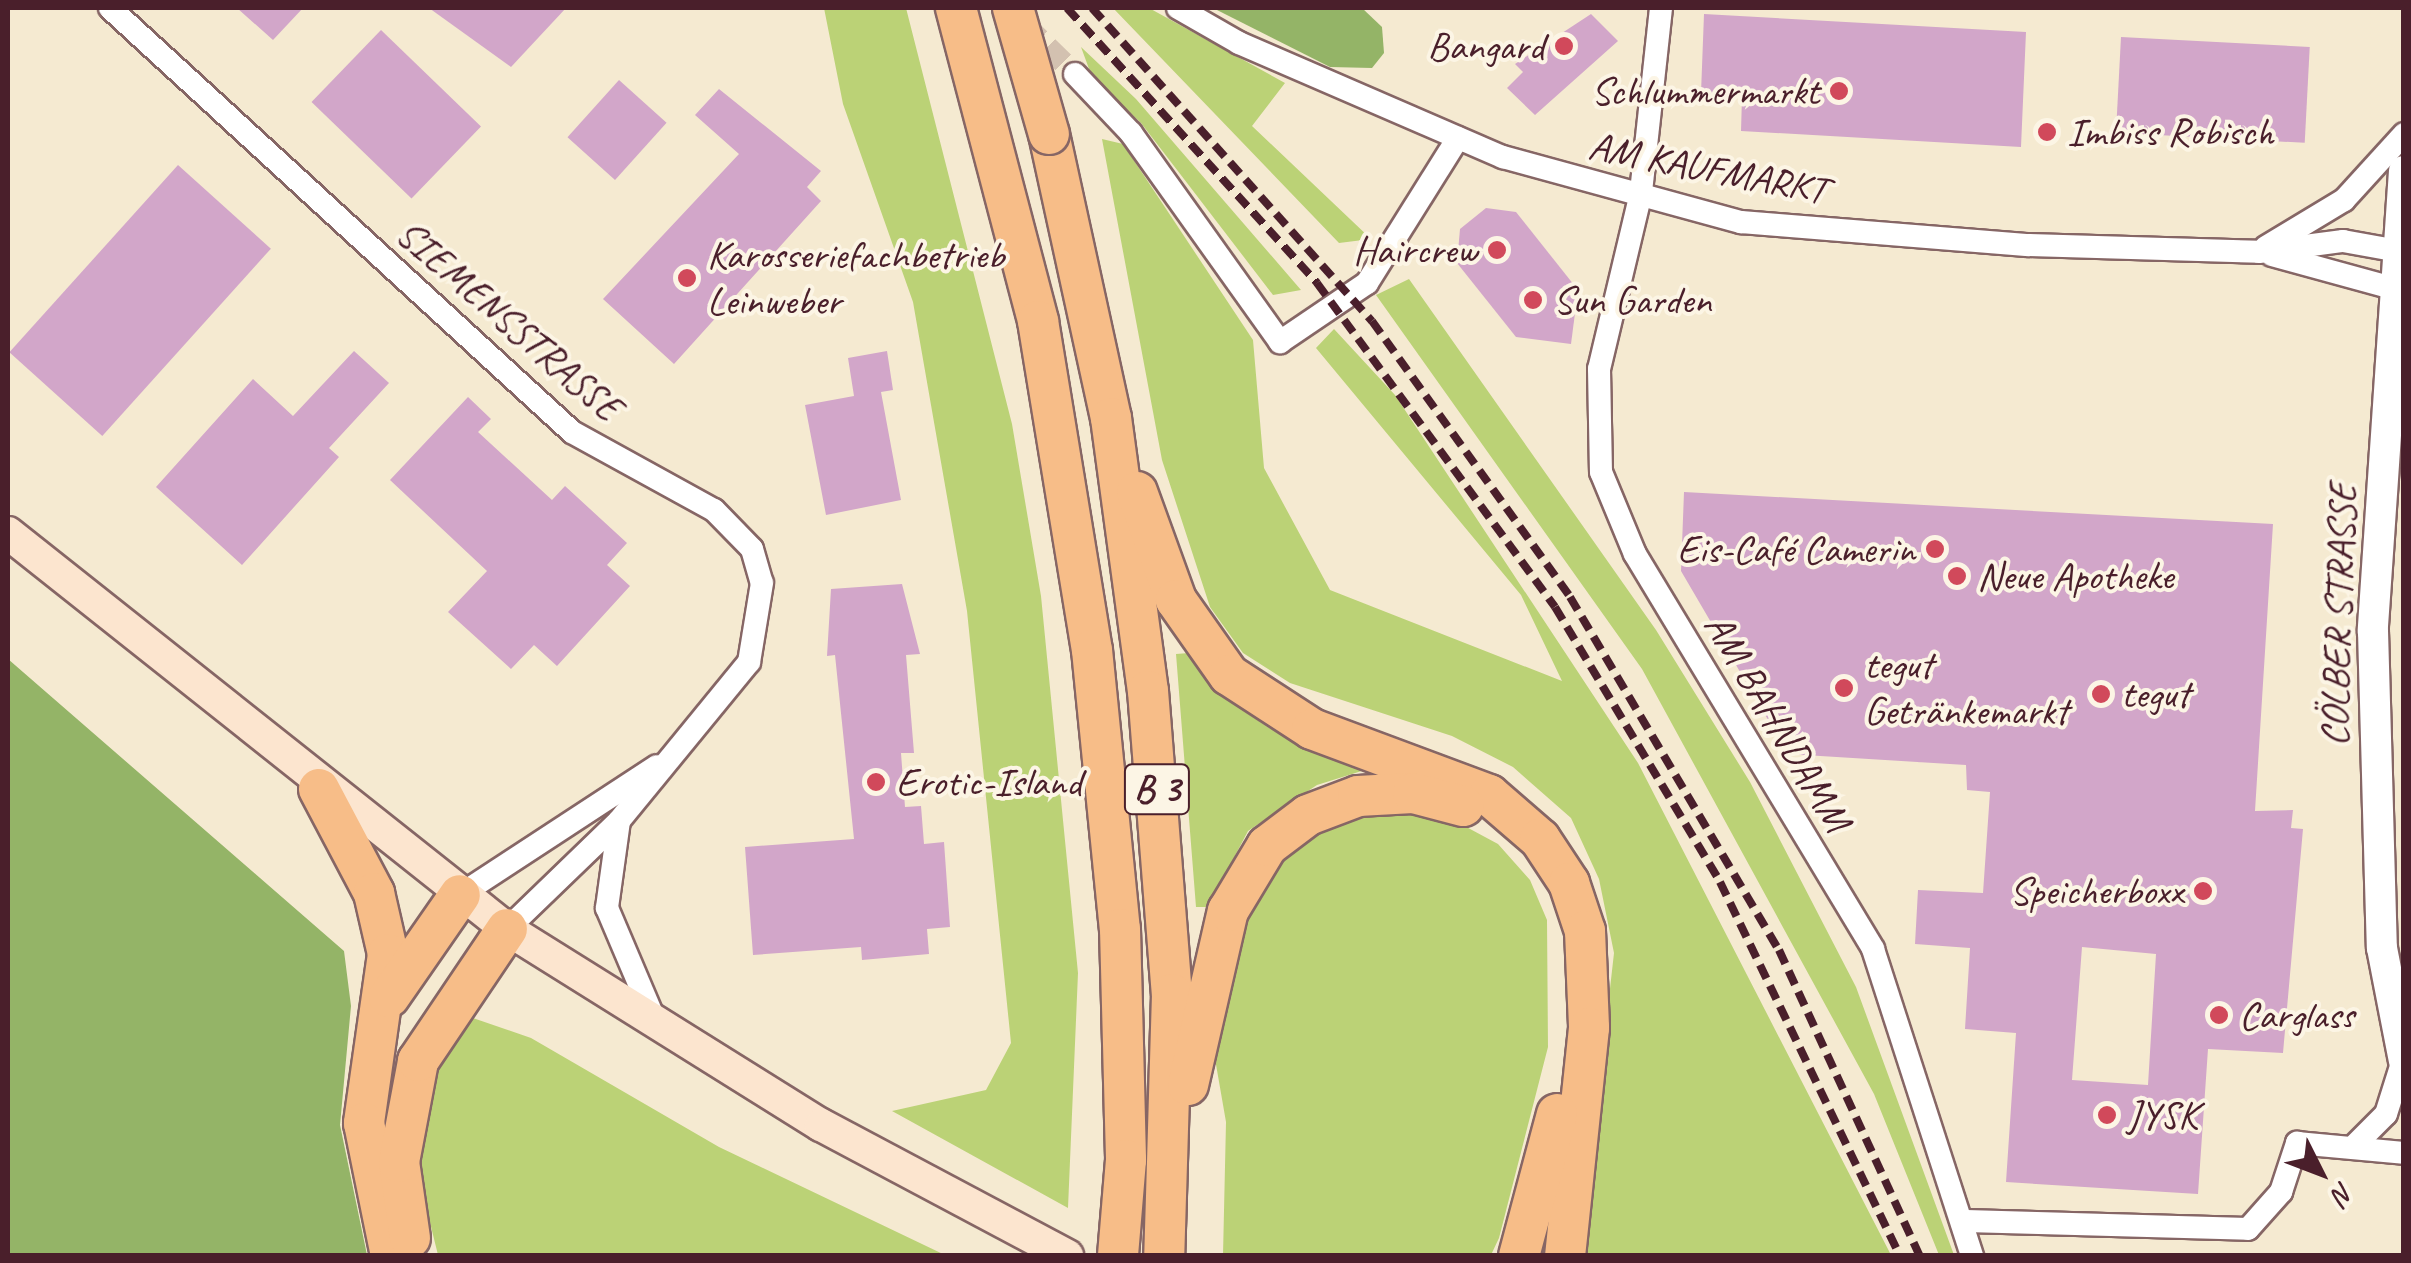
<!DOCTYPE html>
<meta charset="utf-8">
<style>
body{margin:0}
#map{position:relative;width:2411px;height:1263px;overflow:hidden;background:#f5ead1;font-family:Caveat,sans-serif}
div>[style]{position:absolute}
.green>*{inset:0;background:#bbd276}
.forest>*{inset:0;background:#94b467}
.building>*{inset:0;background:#d2a6c9;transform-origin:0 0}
.minor-tunnel>*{height:22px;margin-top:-11px;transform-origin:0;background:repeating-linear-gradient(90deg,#d3c1b0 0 22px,transparent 0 33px)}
.roads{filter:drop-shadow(2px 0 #866665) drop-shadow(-2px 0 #866665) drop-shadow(0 2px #866665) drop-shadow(0 -2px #866665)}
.minor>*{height:22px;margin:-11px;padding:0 11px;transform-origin:11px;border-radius:11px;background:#fff}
.tertiary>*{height:30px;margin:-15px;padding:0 15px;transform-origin:15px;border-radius:15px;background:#fff}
.secondary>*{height:32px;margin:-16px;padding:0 16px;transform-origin:16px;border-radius:16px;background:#fce5cf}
.trunk>*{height:40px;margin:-20px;padding:0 20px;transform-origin:20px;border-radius:20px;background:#f7bd88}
.rail>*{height:8px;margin-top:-4px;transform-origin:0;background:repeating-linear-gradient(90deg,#4a1f2b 0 15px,transparent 0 23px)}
.bridges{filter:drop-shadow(2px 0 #866665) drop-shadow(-2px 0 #866665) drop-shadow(0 2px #866665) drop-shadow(0 -2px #866665)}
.trunk-bridge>*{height:40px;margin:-20px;padding:0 20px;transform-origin:20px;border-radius:20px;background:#f7bd88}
.dots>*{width:28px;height:28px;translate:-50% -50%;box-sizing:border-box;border:5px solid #fcf5e5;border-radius:50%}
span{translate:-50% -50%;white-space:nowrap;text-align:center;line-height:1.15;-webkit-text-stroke:8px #fcf5e5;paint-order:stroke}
.shield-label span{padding:2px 8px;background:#fcf5e5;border:2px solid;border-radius:8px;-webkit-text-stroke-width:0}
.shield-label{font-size:38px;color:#4a1f2b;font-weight:700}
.poi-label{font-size:40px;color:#4a1f2b}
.right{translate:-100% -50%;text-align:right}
.left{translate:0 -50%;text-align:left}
.street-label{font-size:40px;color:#4a1f2b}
.frame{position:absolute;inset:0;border:10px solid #4a1f2b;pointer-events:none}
.north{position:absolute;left:2271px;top:1123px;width:100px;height:100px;-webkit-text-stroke:8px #fcf5e5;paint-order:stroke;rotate:132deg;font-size:28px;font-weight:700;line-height:40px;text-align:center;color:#4a1f2b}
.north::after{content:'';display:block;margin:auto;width:35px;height:45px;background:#4a1f2b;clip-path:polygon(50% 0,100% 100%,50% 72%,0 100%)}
</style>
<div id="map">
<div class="green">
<div style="clip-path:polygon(824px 8px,906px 8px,1012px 424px,1041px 596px,1078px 973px,1068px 1208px,892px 1111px,986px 1090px,1011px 1043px,967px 611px,913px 302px,843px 104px)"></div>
<div style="clip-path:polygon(1113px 8px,1149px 8px,1285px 83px,1252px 126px,1371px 239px,1339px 243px)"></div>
<div style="clip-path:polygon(1081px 47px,1136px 99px,1301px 290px,1273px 295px,1141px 123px,1092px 77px)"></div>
<div style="clip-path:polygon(1102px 139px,1123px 144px,1253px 340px,1264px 468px,1330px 590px,1562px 681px,1521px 595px,1316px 348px,1334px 329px,1395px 395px,1638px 763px,1891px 1255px,1580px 1255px,1614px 953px,1599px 879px,1571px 818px,1513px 767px,1452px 736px,1290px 683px,1243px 653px,1210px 607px,1162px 460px)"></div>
<div style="clip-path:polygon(1409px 279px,1656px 630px,1750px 782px,1856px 987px,1954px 1255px,1939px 1255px,1874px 1094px,1642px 669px,1376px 295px)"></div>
<div style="clip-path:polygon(1189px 653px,1225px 698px,1269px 728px,1368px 769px,1317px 785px,1248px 831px,1208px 907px,1196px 907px,1176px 654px)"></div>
<div style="clip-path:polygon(1389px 806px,1431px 808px,1498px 844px,1530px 880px,1547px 920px,1548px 1047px,1499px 1238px,1491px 1255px,1223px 1255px,1226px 1122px,1214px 1053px,1244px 911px,1290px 841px)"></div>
<div style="clip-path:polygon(470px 1017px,531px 1038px,719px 1147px,945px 1255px,438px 1255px,415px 1162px,420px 1113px,453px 1031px)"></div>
</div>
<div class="forest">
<div style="clip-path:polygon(1213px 8px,1362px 8px,1382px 27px,1384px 53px,1372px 68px,1330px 67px)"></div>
<div style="clip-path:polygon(8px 659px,344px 951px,351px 1006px,340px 1125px,367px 1255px,8px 1255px)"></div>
</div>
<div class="building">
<div style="clip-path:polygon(237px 8px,303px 8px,273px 40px)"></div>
<div style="clip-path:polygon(429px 8px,566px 8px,511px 67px)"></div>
<div style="clip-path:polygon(1591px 14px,1618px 41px,1535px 115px,1507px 88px,1523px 72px,1515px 64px)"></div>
<div style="clip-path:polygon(1704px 14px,2026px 32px,2021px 147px,1741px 131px,1742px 97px,1701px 93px)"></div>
<div style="left:381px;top:30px;width:139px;height:100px;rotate:44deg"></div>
<div style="left:2121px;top:37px;width:189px;height:96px;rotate:3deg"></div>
<div style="left:619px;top:80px;width:64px;height:77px;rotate:42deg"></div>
<div style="clip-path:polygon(719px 89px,821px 171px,807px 187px,821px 201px,674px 364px,603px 299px,739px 154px,695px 115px)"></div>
<div style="left:178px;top:165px;width:125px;height:252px;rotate:42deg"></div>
<div style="clip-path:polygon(1486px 208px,1516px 212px,1578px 290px,1571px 344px,1516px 337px,1457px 263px,1460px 229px)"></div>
<div style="clip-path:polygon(354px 351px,389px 383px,329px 448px,339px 457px,242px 565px,156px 487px,253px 379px,293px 416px)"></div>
<div style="clip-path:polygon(887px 351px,893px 390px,881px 392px,901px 500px,826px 515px,805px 405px,854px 396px,848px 358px)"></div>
<div style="clip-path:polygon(468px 397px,491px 419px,478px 432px,552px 500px,565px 486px,627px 543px,607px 565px,630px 586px,557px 666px,534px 645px,511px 669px,448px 612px,487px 571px,390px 480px)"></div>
<div style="clip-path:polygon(evenodd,1684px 492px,2273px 524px,2255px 811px,2293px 810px,2291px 828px,2303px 829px,2283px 1053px,2208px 1049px,2198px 1194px,2006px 1182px,2016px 1033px,1965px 1029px,1970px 948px,1915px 944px,1918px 890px,1983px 893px,1990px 792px,1967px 790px,1966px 765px,1788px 754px,1681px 571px,1684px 492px,2082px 947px,2156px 954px,2148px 1085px,2072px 1080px,2082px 947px)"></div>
<div style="clip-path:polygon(902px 584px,920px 654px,906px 655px,914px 753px,901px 753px,905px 807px,921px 806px,924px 844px,944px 842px,950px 927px,927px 929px,929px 954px,862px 960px,861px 947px,753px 955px,745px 847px,854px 839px,835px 655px,827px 656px,831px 589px)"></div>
</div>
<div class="minor-tunnel">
<div style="left:1024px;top:24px;width:71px;rotate:44.4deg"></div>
</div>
<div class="roads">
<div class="minor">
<div style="left:110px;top:8px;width:627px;rotate:42.54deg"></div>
<div style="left:572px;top:432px;width:162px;rotate:28.8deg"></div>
<div style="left:714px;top:510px;width:54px;rotate:45.7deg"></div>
<div style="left:752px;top:549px;width:35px;rotate:74deg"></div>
<div style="left:762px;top:583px;width:80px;rotate:99.3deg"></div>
<div style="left:749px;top:662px;width:205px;rotate:129.3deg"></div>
<div style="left:619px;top:821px;width:156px;rotate:136deg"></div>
<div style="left:1178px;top:8px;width:70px;rotate:29.8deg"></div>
<div style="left:1239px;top:43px;width:288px;rotate:23.4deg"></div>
<div style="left:1503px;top:157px;width:247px;rotate:15.3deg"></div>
<div style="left:1741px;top:222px;width:289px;rotate:4.6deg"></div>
<div style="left:2029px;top:245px;width:230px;rotate:1.7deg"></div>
<div style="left:2259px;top:252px;width:85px;rotate:-7.5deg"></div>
<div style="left:2343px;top:241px;width:62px;rotate:10.2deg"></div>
<div style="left:1661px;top:8px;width:186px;rotate:96.2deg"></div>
<div style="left:1641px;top:193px;width:181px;rotate:103.4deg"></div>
<div style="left:1599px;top:369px;width:103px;rotate:88.9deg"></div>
<div style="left:1601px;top:472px;width:89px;rotate:67.5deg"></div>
<div style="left:1635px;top:554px;width:461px;rotate:58.9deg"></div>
<div style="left:1873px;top:949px;width:323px;rotate:72.1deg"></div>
<div style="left:1075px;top:74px;width:81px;rotate:46.5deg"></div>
<div style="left:1131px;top:133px;width:257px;rotate:54.5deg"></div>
<div style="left:1280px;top:342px;width:105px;rotate:-34.1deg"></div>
<div style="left:1367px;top:283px;width:171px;rotate:-57.9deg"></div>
<div style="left:2266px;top:247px;width:91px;rotate:-31.1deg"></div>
<div style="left:2344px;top:200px;width:89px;rotate:-47.7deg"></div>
<div style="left:2272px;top:255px;width:137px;rotate:15.3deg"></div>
<div style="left:619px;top:821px;width:88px;rotate:97.9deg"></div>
<div style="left:607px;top:908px;width:123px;rotate:67deg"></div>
<div style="left:460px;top:895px;width:235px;rotate:-33.2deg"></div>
<div style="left:2356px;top:1144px;width:42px;rotate:-45deg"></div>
<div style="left:2386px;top:1114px;width:57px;rotate:-72.5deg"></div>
<div style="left:1966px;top:1221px;width:282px;rotate:1.6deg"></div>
<div style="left:2248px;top:1229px;width:50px;rotate:-48.3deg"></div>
<div style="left:2281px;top:1192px;width:52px;rotate:-71.9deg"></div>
<div style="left:2297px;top:1143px;width:107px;rotate:5.3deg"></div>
</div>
<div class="tertiary">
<div style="left:2404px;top:171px;width:461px;rotate:93.9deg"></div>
<div style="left:2373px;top:631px;width:317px;rotate:88.4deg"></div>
<div style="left:2382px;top:948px;width:115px;rotate:79deg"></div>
</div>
<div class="secondary">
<div style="left:8px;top:533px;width:637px;rotate:38.44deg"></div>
<div style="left:507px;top:929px;width:370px;rotate:32deg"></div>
<div style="left:821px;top:1125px;width:279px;rotate:28deg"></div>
</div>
<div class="trunk">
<div style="left:956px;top:8px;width:324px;rotate:75.3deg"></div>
<div style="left:1038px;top:321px;width:333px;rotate:80.7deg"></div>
<div style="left:1092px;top:650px;width:280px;rotate:84.3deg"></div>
<div style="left:1120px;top:929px;width:231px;rotate:88.5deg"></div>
<div style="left:1126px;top:1160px;width:96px;rotate:94.8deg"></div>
<div style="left:1049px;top:134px;width:291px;rotate:77.7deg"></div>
<div style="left:1111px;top:418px;width:275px;rotate:82.3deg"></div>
<div style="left:1148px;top:691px;width:304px;rotate:85.5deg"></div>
<div style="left:1172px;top:994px;width:262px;rotate:91.7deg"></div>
<div style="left:1137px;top:492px;width:115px;rotate:70.1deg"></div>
<div style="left:1176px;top:600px;width:92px;rotate:54.8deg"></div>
<div style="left:1229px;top:675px;width:99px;rotate:33deg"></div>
<div style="left:1312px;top:729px;width:189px;rotate:20.4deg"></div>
<div style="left:1489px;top:795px;width:67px;rotate:40.8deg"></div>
<div style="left:1540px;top:839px;width:53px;rotate:56.6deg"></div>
<div style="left:1569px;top:883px;width:51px;rotate:71.6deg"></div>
<div style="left:1585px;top:931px;width:97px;rotate:87.6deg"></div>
<div style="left:1589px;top:1028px;width:229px;rotate:96deg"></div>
<div style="left:319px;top:789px;width:118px;rotate:62.1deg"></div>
<div style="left:374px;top:893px;width:63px;rotate:77.1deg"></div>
<div style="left:388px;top:954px;width:171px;rotate:98.1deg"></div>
<div style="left:364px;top:1123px;width:136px;rotate:78.5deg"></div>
<div style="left:389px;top:997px;width:124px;rotate:-55.2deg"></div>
<div style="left:1188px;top:1085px;width:179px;rotate:-77.1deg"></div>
<div style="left:1228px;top:911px;width:76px;rotate:-59deg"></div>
<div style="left:1267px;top:846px;width:51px;rotate:-37.1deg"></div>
<div style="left:1308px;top:815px;width:53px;rotate:-20.8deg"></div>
<div style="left:1358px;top:796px;width:55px;rotate:-3.1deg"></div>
<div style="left:1413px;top:793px;width:52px;rotate:14.6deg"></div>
<div style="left:410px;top:1238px;width:77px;rotate:-98.2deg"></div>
<div style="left:399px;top:1162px;width:103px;rotate:-79.3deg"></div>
<div style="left:418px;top:1061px;width:159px;rotate:-56deg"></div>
<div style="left:1519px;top:1256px;width:147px;rotate:-75deg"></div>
</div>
</div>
<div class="rail">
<div style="left:1067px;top:8px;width:372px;rotate:47.7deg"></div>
<div style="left:1317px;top:283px;width:402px;rotate:53.7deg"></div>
<div style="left:1555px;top:607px;width:321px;rotate:59deg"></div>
<div style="left:1720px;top:882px;width:415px;rotate:64.3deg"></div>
<div style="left:1092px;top:8px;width:420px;rotate:48.2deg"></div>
<div style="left:1372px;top:321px;width:340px;rotate:54.3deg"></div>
<div style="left:1570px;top:597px;width:410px;rotate:59.4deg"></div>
<div style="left:1779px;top:950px;width:337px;rotate:65.3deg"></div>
</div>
<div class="bridges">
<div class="trunk-bridge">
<div style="left:1013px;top:8px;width:131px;rotate:74.1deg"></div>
</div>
</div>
<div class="dots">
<div style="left:1564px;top:46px;background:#d1495b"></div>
<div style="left:1839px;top:91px;background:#d1495b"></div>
<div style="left:2047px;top:132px;background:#d1495b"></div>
<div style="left:1497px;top:250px;background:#d1495b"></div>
<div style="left:687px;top:278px;background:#d1495b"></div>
<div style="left:1533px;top:300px;background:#d1495b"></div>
<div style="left:1935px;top:549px;background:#d1495b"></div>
<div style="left:1957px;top:576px;background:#d1495b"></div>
<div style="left:1844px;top:688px;background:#d1495b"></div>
<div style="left:2101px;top:694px;background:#d1495b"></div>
<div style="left:876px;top:782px;background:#d1495b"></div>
<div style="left:2203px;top:891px;background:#d1495b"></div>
<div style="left:2219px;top:1015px;background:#d1495b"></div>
<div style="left:2107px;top:1115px;background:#d1495b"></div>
</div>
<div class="shield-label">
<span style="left:1157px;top:789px">B 3</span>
</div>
<div class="poi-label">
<span class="right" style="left:1544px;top:46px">Bangard</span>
<span class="right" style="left:1819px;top:91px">Schlummermarkt</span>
<span class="left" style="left:2067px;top:132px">Imbiss Robisch</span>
<span class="right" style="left:1477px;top:250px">Haircrew</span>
<span class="left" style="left:707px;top:278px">Karosseriefachbetrieb<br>Leinweber</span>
<span class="left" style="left:1553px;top:300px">Sun Garden</span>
<span class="right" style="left:1915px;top:549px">Eis-Café Camerin</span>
<span class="left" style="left:1977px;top:576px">Neue Apotheke</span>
<span class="left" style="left:1864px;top:688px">tegut<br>Getränkemarkt</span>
<span class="left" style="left:2121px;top:694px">tegut</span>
<span class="left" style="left:896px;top:782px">Erotic-Island</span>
<span class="right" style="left:2183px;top:891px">Speicherboxx</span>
<span class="left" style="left:2239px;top:1015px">Carglass</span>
<span class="left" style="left:2127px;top:1115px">JYSK</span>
</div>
<div class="street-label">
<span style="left:1708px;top:168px;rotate:11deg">AM KAUFMARKT</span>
<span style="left:509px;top:320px;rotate:41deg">SIEMENSSTRASSE</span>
<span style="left:2338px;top:615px;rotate:-88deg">CÖLBER STRASSE</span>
<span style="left:1778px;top:722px;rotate:59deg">AM BAHNDAMM</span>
</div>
<div class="frame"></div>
<div class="north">N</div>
</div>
